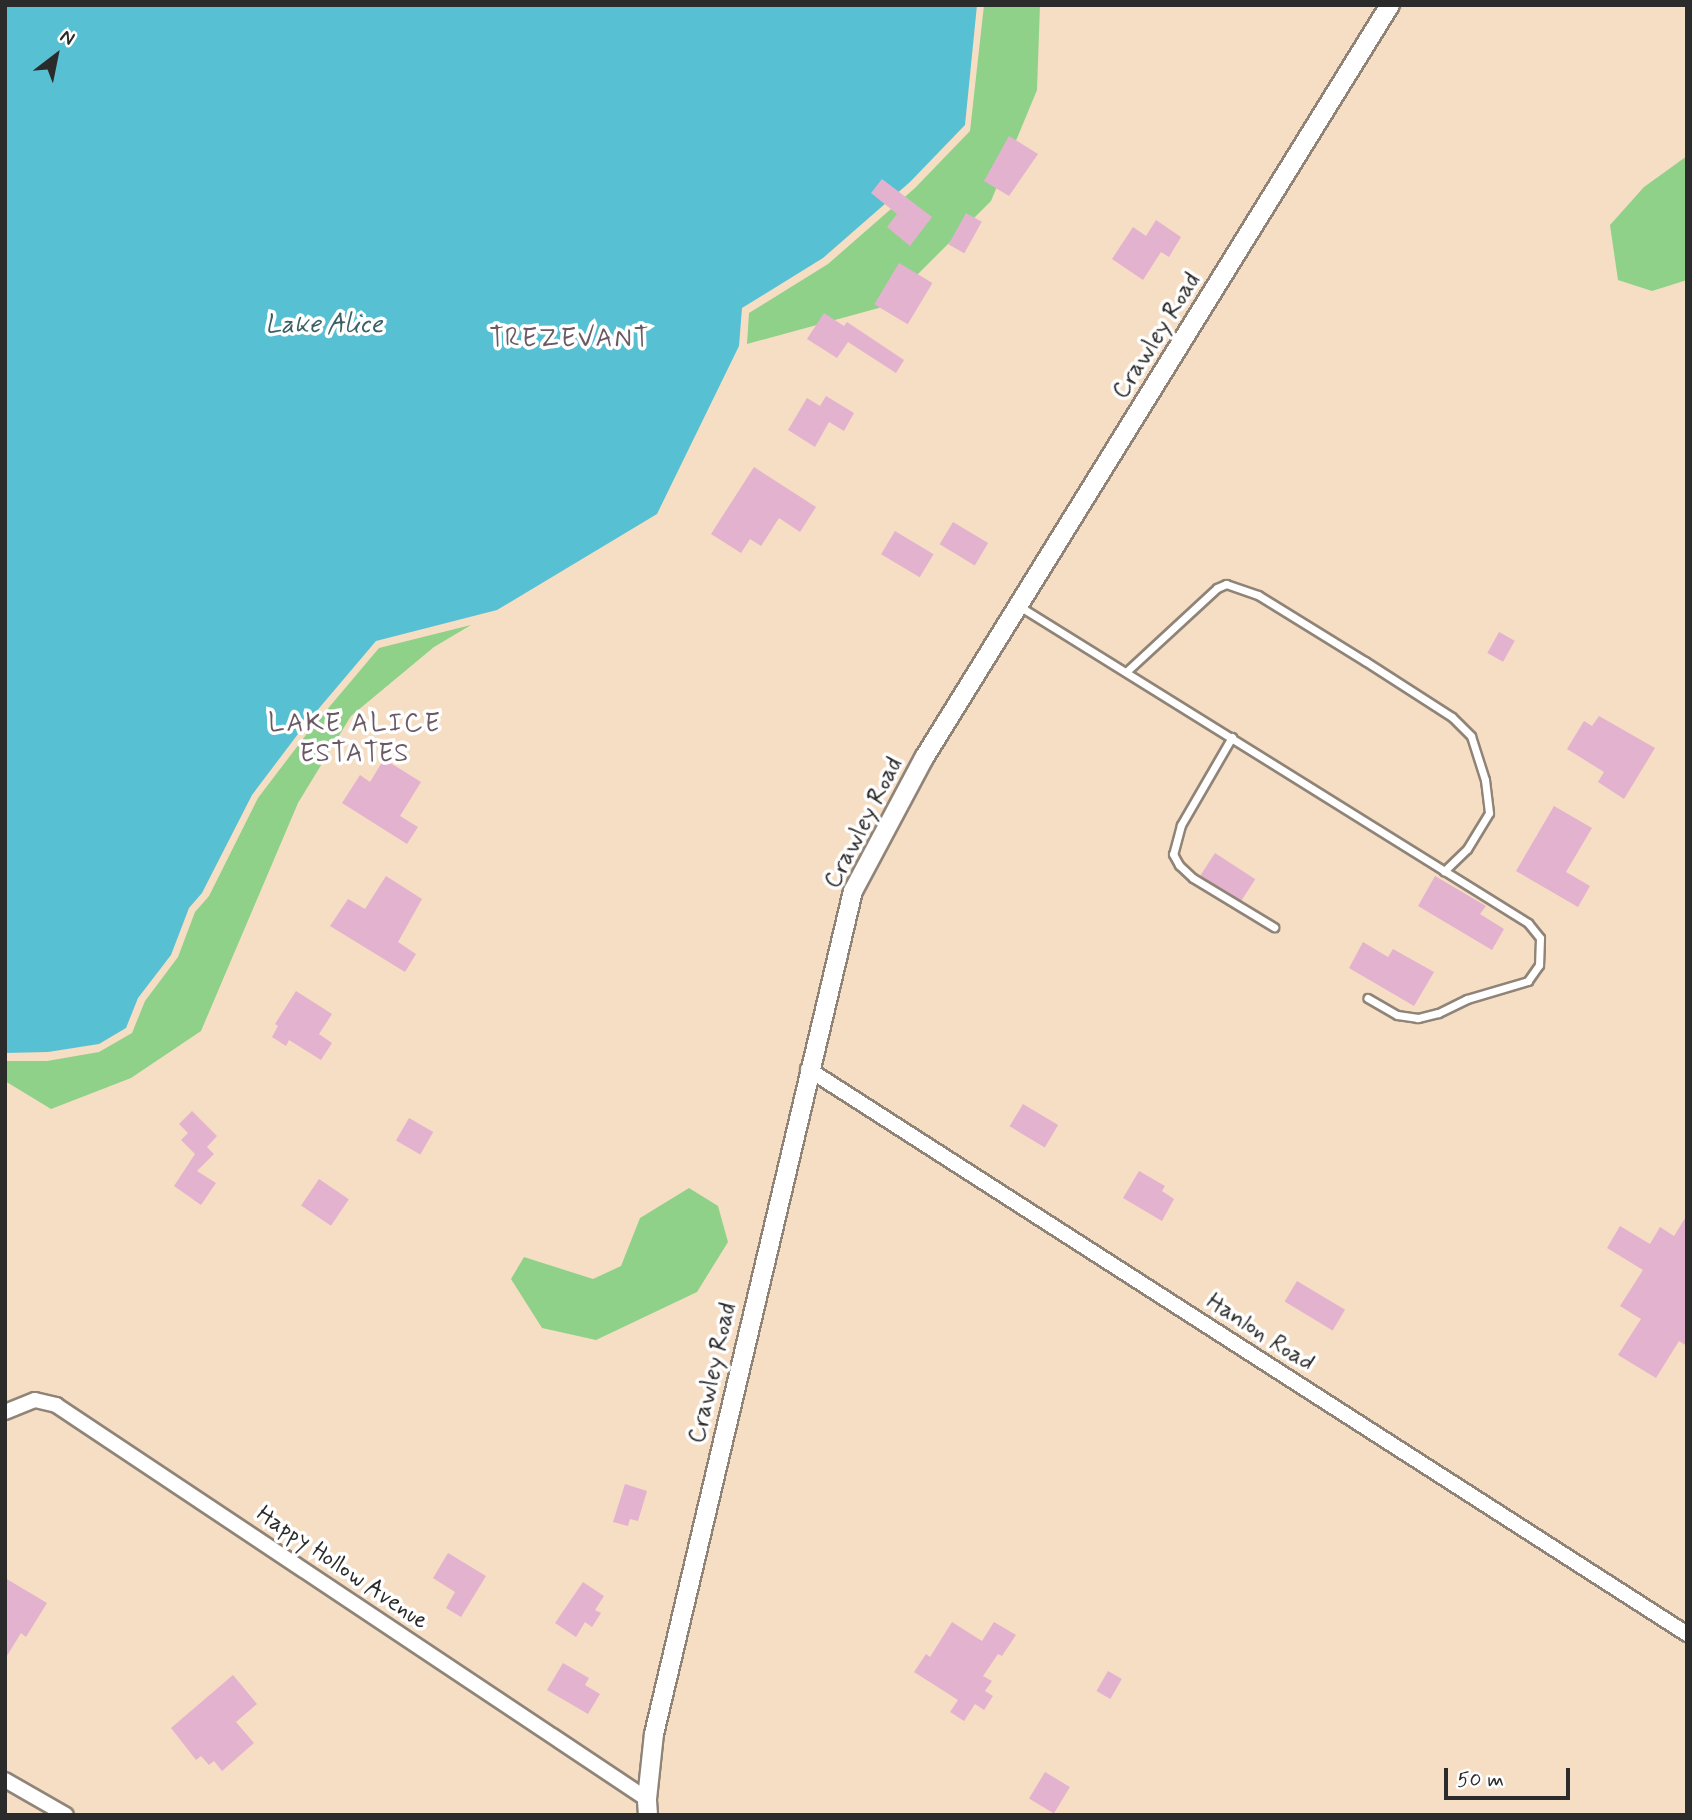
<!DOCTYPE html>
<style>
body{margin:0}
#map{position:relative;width:1692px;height:1820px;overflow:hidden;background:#f5dec4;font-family:Mynerve,sans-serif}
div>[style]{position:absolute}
.green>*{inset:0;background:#8fd189}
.water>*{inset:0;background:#57c1d3}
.building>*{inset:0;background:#e3b2cf;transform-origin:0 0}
.roads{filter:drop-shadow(2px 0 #908478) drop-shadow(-2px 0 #908478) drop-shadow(0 2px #908478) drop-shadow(0 -2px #908478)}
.service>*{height:7px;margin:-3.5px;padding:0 3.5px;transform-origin:3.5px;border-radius:3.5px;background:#fff}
.minor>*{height:14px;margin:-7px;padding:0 7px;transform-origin:7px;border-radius:7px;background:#fff}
.tertiary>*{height:18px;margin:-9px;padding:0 9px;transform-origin:9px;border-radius:9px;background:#fff}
span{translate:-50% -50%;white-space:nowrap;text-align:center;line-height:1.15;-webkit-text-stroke:7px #fff;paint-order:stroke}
.street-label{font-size:24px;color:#2b2b2b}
.water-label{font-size:26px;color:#3a6066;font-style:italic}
.neighbourhood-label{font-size:26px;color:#6b5a64;letter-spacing:2px}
.frame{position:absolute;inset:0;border:7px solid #2b2b2b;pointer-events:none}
.north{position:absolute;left:21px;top:21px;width:70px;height:70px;-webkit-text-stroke:5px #fff;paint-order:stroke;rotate:32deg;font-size:19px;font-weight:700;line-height:28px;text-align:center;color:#2b2b2b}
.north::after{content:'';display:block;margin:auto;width:24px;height:32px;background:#2b2b2b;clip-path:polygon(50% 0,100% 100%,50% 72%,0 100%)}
.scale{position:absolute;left:1444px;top:1768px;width:126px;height:32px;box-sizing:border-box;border:4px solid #2b2b2b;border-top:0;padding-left:9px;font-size:21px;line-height:24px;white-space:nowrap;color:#2b2b2b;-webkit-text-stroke:5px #fff;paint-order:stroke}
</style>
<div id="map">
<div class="green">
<div style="clip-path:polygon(984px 5px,1040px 5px,1037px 90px,991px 201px,886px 306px,747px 344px,749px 313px,828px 264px,915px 188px,970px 131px)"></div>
<div style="clip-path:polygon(1687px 156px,1687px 280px,1652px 291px,1618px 280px,1610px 225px,1644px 187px)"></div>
<div style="clip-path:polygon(471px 625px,434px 647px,351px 716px,298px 803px,201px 1031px,131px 1078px,51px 1109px,5px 1081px,5px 1061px,47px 1061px,99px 1052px,132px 1033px,145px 1001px,178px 957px,195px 912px,209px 896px,258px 798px,309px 731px,379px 648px)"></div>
<div style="clip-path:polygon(689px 1188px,718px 1206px,728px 1242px,697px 1292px,596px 1340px,542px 1328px,511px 1279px,524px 1257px,593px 1279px,621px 1266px,640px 1218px)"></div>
</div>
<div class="water">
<div style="clip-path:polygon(5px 5px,977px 5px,965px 125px,910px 182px,823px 258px,742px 308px,739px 346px,657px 514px,497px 610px,376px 641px,304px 726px,252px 795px,202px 893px,189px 908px,171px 955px,138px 998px,126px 1028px,99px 1044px,48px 1052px,5px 1053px)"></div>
</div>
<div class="building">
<div style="clip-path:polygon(1009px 136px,1038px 154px,1009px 196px,984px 181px)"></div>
<div style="clip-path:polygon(882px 179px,932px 217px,910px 246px,887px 227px,897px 214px,871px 193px)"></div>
<div style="left:966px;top:213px;width:18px;height:36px;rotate:29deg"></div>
<div style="clip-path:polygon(1156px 220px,1181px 237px,1169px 257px,1161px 252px,1143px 280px,1112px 259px,1133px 227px,1146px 236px)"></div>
<div style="left:899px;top:263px;width:39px;height:48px;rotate:31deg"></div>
<div style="clip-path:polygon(824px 313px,844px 326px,847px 322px,904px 360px,896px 373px,848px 342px,837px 358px,807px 339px)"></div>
<div style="clip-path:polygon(826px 396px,854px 413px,844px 431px,829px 422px,815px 447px,788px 430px,807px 398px,820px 406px)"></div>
<div style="clip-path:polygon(754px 467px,816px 507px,800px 532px,779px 518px,761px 546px,750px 539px,741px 553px,711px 534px)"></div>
<div style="left:953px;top:522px;width:41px;height:26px;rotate:31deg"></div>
<div style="left:895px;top:531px;width:45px;height:27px;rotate:31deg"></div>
<div style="left:1499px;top:632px;width:18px;height:24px;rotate:29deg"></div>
<div style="clip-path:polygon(1599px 716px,1655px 748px,1624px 799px,1598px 782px,1604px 772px,1567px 749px,1584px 721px,1592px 726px)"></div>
<div style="clip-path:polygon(384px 759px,421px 782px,400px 816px,418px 827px,407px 844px,342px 803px,360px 775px,370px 782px)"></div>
<div style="clip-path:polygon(1554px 806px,1592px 828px,1566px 872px,1590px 886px,1578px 907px,1516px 871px)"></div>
<div style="left:1215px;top:853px;width:48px;height:27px;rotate:33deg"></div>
<div style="clip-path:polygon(386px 876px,422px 899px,398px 942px,416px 954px,405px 972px,330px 926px,348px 899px,365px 909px)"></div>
<div style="clip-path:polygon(1435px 876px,1486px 906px,1480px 914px,1504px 929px,1492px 950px,1418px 906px)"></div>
<div style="clip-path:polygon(1363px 942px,1388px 957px,1393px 949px,1434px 972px,1414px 1006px,1349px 968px)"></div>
<div style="clip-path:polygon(296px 991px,332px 1014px,319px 1034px,332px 1043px,321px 1060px,289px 1040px,286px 1046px,272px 1037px,278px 1026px,275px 1024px)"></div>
<div style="left:1023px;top:1104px;width:41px;height:26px;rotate:31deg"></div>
<div style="clip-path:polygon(192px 1111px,217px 1136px,207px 1147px,214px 1154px,197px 1171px,216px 1183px,201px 1205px,174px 1186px,195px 1154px,181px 1140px,188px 1133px,179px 1124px)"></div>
<div style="left:409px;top:1118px;width:28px;height:26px;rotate:30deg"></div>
<div style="clip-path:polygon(1139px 1171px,1165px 1186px,1162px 1191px,1174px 1199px,1162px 1221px,1123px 1198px)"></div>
<div style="left:319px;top:1179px;width:36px;height:32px;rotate:34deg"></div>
<div style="clip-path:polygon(1687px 1215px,1687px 1346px,1679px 1341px,1656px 1378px,1618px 1355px,1641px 1319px,1620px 1306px,1643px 1270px,1607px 1248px,1620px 1226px,1650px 1244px,1660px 1227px,1674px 1236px)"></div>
<div style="left:1297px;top:1281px;width:56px;height:24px;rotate:31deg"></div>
<div style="clip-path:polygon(625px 1484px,647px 1491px,638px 1521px,630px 1519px,628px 1526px,613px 1522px)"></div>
<div style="clip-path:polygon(448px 1553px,486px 1576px,461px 1617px,446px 1608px,455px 1592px,433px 1578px)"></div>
<div style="clip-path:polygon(5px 1578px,47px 1603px,26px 1637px,21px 1633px,5px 1659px)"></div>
<div style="clip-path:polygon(583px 1582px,604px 1596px,595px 1610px,601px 1613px,592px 1627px,585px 1622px,576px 1637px,555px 1623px)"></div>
<div style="clip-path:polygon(952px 1622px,982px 1641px,994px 1622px,1016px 1635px,1002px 1656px,998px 1654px,983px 1676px,992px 1681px,985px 1691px,993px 1696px,984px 1710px,975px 1704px,964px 1721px,950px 1712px,958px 1700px,914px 1672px,926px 1654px,930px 1657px)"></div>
<div style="clip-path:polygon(563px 1663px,589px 1678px,585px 1685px,600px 1694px,588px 1714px,547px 1690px)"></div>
<div style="left:1108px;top:1671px;width:16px;height:23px;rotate:30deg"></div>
<div style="clip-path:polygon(233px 1675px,257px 1704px,236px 1722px,254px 1743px,222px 1771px,214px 1761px,209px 1765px,201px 1756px,196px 1760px,171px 1728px)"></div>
<div style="left:1045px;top:1772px;width:29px;height:31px;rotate:31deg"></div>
</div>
<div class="roads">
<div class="service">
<div style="left:1019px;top:606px;width:600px;rotate:31.91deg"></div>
<div style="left:1528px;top:923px;width:19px;rotate:51deg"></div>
<div style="left:1540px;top:938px;width:27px;rotate:92deg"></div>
<div style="left:1539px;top:965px;width:19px;rotate:125deg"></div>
<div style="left:1528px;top:981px;width:64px;rotate:163.6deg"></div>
<div style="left:1467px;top:999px;width:32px;rotate:154deg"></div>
<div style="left:1438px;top:1013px;width:21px;rotate:166deg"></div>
<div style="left:1418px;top:1018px;width:21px;rotate:-172deg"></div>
<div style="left:1397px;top:1015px;width:34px;rotate:-150deg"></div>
<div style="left:1126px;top:672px;width:124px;rotate:-42.7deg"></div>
<div style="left:1217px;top:588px;width:10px;rotate:-24deg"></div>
<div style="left:1226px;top:584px;width:34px;rotate:19deg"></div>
<div style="left:1258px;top:595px;width:126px;rotate:31.7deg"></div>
<div style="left:1365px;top:661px;width:103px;rotate:32.8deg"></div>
<div style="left:1452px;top:717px;width:27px;rotate:45deg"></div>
<div style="left:1471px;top:736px;width:46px;rotate:72.3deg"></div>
<div style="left:1485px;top:780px;width:33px;rotate:83deg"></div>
<div style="left:1489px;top:813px;width:42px;rotate:121.4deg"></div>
<div style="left:1467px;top:849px;width:32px;rotate:136deg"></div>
<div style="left:1232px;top:737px;width:102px;rotate:120.1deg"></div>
<div style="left:1181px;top:825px;width:30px;rotate:105deg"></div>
<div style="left:1173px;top:854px;width:13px;rotate:61deg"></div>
<div style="left:1179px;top:865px;width:19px;rotate:43deg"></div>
<div style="left:1193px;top:878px;width:95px;rotate:31.2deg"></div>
</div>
<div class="minor">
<div style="left:808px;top:1069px;width:1045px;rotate:32.73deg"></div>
<div style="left:5px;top:1412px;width:32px;rotate:-22deg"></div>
<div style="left:35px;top:1400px;width:22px;rotate:13deg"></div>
<div style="left:56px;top:1405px;width:710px;rotate:33.69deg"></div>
<div style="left:5px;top:1780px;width:70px;rotate:29.8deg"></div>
</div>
<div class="tertiary">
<div style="left:648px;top:1815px;width:16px;rotate:-94deg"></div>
<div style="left:647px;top:1799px;width:65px;rotate:-83.9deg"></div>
<div style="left:654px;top:1734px;width:866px;rotate:-76.72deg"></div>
<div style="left:853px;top:891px;width:151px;rotate:-61.9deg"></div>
<div style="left:924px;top:758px;width:886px;rotate:-58.25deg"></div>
</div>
</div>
<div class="street-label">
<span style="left:1157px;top:336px;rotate:-58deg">Crawley Road</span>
<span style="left:864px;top:823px;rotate:-63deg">Crawley Road</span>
<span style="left:1260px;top:1333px;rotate:33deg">Hanlon Road</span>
<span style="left:713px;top:1373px;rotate:-77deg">Crawley Road</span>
<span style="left:342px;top:1568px;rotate:34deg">Happy Hollow Avenue</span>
</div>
<div class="water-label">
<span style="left:324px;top:326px">Lake Alice</span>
</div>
<div class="neighbourhood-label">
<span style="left:570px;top:340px">TREZEVANT</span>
<span style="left:355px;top:740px">LAKE ALICE<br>ESTATES</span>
</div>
<div class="frame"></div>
<div class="north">N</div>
<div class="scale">50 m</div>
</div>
